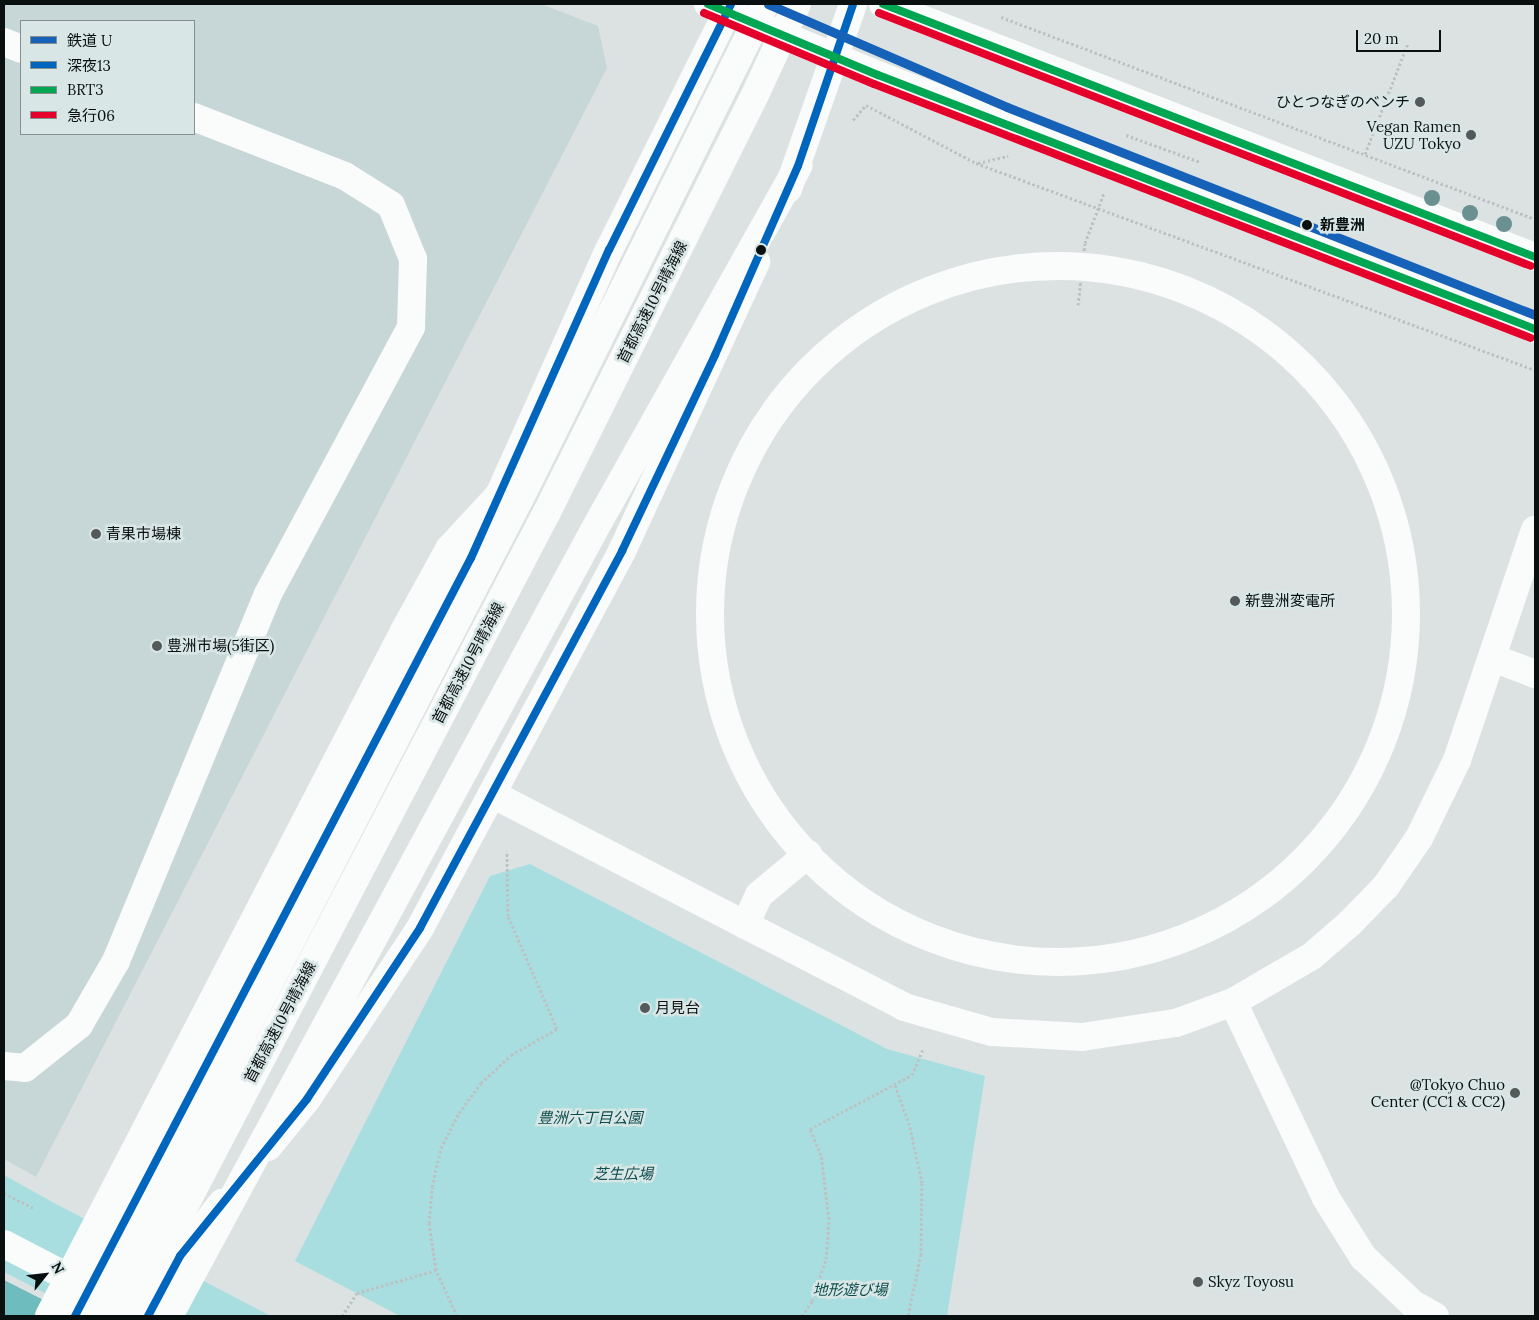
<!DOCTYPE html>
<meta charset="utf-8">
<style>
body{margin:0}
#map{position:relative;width:1539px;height:1320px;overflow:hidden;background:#dce2e2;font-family:Lora,"Noto Sans JP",serif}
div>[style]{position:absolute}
.built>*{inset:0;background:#c7d6d7}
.green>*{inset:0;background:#a8dedf}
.water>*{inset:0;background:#6fbcbe}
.path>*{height:3px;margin-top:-1.5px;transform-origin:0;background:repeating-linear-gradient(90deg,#bec1c1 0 2.5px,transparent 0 5px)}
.minor>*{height:28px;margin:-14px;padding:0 14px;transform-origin:14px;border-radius:14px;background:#fafbfb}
.minor>.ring{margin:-14px;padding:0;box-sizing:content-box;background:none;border:28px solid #fafbfb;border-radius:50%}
.major>*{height:28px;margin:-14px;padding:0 14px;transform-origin:14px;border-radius:14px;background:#fafbfb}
.highway>*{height:28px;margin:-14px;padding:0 14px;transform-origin:14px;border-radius:14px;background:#fafbfb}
.bus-1>*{height:8px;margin:-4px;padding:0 4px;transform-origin:4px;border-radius:4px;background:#0065bd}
.bus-2>*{height:8px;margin:-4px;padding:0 4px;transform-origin:4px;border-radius:4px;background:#00a651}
.bus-3>*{height:8px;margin:-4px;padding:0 4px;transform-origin:4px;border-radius:4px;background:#e4002b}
.rail-1>*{height:9px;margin:-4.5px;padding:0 4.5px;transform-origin:4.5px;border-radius:4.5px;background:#1662b8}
.trees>*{width:16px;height:16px;margin:-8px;border-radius:50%;background:#6a9091}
.dots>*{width:14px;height:14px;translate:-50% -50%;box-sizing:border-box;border:2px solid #d8e6e6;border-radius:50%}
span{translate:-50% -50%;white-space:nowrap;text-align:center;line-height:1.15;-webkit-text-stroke:5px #d8e6e6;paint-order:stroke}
.poi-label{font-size:15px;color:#0a0f0f}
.right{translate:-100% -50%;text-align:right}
.left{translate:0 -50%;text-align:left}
.stop-label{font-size:15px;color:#0a0f0f;font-weight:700}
.street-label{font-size:15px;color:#0a0f0f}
.park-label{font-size:15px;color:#0d4d4e;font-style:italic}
.frame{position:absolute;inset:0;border:5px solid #0a0f0f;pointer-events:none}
.legend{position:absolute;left:20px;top:20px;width:175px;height:115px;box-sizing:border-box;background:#d8e6e6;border:1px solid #869090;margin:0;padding:6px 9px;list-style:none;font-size:15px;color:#0a0f0f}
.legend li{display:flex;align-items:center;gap:10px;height:25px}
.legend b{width:25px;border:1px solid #869090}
.north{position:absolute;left:20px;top:1250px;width:50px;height:50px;-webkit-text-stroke:4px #d8e6e6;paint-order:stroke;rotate:61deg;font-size:14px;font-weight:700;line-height:20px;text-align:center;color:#0a0f0f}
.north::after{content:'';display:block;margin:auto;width:18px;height:22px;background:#0a0f0f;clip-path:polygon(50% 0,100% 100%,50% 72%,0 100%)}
.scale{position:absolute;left:1356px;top:30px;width:85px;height:22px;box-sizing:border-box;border:2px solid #0a0f0f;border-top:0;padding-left:6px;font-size:15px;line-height:18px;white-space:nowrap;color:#0a0f0f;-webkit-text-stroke:4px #d8e6e6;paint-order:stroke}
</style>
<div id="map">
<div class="built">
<div style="clip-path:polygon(evenodd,4px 4px,541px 4px,598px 26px,607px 68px,36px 1177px,4px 1159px,4px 4px,21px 21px,194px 21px,194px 134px,21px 134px,21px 21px)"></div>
</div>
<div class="green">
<div style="clip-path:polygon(530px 864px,887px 1049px,985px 1076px,947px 1316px,400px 1316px,295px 1261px,490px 876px)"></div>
<div style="clip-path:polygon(4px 1175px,54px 1203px,271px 1316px,89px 1316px,4px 1272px)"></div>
</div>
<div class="water">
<div style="clip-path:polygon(4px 1280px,75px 1316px,4px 1316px)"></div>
</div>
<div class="path">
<div style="left:1001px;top:17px;width:571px;rotate:20.72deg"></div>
<div style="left:853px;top:120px;width:20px;rotate:-49deg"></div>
<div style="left:866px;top:105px;width:124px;rotate:27.8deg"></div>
<div style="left:976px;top:163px;width:596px;rotate:20.32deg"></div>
<div style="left:1126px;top:135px;width:79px;rotate:20deg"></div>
<div style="left:1365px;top:154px;width:119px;rotate:-68.8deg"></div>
<div style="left:978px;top:163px;width:31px;rotate:-13deg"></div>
<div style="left:1078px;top:305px;width:62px;rotate:-83.6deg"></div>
<div style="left:1085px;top:243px;width:53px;rotate:-69.2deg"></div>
<div style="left:895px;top:1085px;width:45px;rotate:70.3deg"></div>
<div style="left:910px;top:1127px;width:57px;rotate:77.9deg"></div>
<div style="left:922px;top:1183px;width:71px;rotate:90.8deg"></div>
<div style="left:921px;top:1254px;width:63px;rotate:101.8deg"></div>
<div style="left:4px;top:1193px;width:33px;rotate:27deg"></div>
<div style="left:242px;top:1316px;width:1px"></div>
<div style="left:342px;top:1316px;width:27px;rotate:-57deg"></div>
<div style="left:357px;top:1293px;width:82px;rotate:-16.2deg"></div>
<div style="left:457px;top:1316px;width:51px;rotate:-114.5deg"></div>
<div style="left:436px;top:1270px;width:48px;rotate:-98.5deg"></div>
<div style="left:429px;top:1223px;width:36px;rotate:-85deg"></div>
<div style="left:432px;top:1187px;width:40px;rotate:-77deg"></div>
<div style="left:441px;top:1148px;width:39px;rotate:-63deg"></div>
<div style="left:459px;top:1113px;width:37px;rotate:-54deg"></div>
<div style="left:481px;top:1083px;width:41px;rotate:-43deg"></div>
<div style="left:511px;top:1055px;width:53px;rotate:-29.5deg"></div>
<div style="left:557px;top:1029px;width:123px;rotate:-113.4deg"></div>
<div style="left:508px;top:916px;width:65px;rotate:-90.9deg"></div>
<div style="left:802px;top:1316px;width:18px;rotate:-56deg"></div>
<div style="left:812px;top:1301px;width:44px;rotate:-71.6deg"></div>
<div style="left:826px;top:1259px;width:40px;rotate:-85.7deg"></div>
<div style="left:829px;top:1219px;width:64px;rotate:-97.1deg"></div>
<div style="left:821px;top:1155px;width:28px;rotate:-113deg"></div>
<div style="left:810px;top:1129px;width:115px;rotate:-27.9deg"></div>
<div style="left:912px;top:1075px;width:28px;rotate:-67deg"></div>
</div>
<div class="minor">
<div style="left:4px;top:42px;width:18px;rotate:22deg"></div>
<div class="ring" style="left:710px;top:266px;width:668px;height:668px"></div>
<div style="left:1493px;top:658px;width:45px;rotate:20.9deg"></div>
<div style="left:492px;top:794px;width:464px;rotate:27.3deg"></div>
<div style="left:904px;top:1007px;width:91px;rotate:15.9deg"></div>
<div style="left:992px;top:1032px;width:90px;rotate:3.2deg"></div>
<div style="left:1082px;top:1037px;width:95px;rotate:-8.5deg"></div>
<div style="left:1176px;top:1023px;width:61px;rotate:-20.2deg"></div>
<div style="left:1233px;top:1002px;width:91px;rotate:-30.2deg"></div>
<div style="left:1312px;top:956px;width:50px;rotate:-41deg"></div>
<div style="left:1350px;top:923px;width:52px;rotate:-45.8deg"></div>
<div style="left:1386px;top:886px;width:58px;rotate:-55.5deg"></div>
<div style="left:1419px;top:838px;width:87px;rotate:-64deg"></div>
<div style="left:1457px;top:760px;width:243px;rotate:-71.3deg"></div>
<div style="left:745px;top:925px;width:33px;rotate:-65deg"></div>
<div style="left:759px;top:895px;width:64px;rotate:-39.9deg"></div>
<div style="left:1233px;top:1002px;width:217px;rotate:64.6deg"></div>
<div style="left:1326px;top:1198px;width:70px;rotate:57.9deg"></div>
<div style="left:1363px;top:1257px;width:69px;rotate:43.2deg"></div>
<div style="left:1413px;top:1304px;width:25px;rotate:29deg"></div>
<div style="left:4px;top:1066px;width:21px;rotate:5deg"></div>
<div style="left:25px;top:1068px;width:69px;rotate:-38.5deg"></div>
<div style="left:79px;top:1025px;width:74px;rotate:-60deg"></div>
<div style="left:116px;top:961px;width:397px;rotate:-67.5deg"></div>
<div style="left:268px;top:594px;width:303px;rotate:-61.8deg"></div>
<div style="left:411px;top:327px;width:68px;rotate:-88.3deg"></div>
<div style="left:413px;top:259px;width:58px;rotate:-112.2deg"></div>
<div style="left:391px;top:205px;width:54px;rotate:-147.8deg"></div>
<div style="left:345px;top:176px;width:162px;rotate:-158.7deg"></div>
<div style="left:4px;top:1244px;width:96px;rotate:27.4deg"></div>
</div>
<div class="major">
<div style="left:708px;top:4px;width:184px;rotate:22.7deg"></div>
<div style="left:878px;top:75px;width:704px;rotate:21.14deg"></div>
<div style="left:883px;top:4px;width:699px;rotate:21.21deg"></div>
<div style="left:788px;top:189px;width:196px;rotate:-70.6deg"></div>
<div style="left:268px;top:1147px;width:62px;rotate:-50.9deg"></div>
<div style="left:307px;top:1099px;width:205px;rotate:-56.5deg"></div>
<div style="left:420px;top:928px;width:428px;rotate:-61.8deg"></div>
<div style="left:622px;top:551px;width:319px;rotate:-65.1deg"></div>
<div style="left:75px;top:1316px;width:855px;rotate:-62.42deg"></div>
<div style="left:471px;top:558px;width:338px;rotate:-65.9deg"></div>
<div style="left:609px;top:250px;width:275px;rotate:-63.6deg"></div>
<div style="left:148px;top:1316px;width:68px;rotate:-61.9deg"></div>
<div style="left:180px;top:1256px;width:68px;rotate:-51.6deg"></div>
</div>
<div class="highway">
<div style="left:49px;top:1316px;width:772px;rotate:-62.6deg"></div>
<div style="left:404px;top:631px;width:94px;rotate:-61.2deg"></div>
<div style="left:449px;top:549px;width:72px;rotate:-47.2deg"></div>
<div style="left:97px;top:1316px;width:921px;rotate:-62.66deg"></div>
<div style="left:520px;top:498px;width:551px;rotate:-63.62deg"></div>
<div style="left:127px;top:1316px;width:907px;rotate:-62.42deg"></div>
<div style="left:547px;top:512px;width:464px;rotate:-63.5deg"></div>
<div style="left:754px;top:97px;width:102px;rotate:-65.2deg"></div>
<div style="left:169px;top:1316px;width:891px;rotate:-61.59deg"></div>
<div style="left:593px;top:532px;width:420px;rotate:-60.7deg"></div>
</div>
<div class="bus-1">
<div style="left:75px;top:1316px;width:855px;rotate:-62.42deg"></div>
<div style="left:471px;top:558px;width:338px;rotate:-65.9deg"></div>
<div style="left:609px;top:250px;width:275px;rotate:-63.6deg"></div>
<div style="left:148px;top:1316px;width:68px;rotate:-61.9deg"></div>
<div style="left:180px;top:1256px;width:202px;rotate:-51deg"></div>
<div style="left:307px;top:1099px;width:205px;rotate:-56.5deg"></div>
<div style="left:420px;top:928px;width:428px;rotate:-61.8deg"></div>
<div style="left:622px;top:551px;width:217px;rotate:-64.6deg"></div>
<div style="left:715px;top:355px;width:206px;rotate:-66.3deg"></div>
<div style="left:798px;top:166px;width:171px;rotate:-71.2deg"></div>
</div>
<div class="bus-2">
<div style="left:708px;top:4px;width:184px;rotate:22.7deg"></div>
<div style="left:878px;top:75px;width:704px;rotate:21.14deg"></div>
<div style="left:883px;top:4px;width:699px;rotate:21.21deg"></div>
</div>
<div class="bus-3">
<div style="left:704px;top:13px;width:184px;rotate:22.7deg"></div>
<div style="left:874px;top:84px;width:704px;rotate:21.14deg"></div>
<div style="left:879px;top:13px;width:699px;rotate:21.21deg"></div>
</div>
<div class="rail-1">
<div style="left:768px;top:4px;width:260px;rotate:23.3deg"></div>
<div style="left:1007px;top:107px;width:567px;rotate:21.5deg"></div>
</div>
<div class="trees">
<div style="left:1432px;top:198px"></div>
<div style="left:1470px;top:213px"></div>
<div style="left:1504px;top:224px"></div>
</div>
<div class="dots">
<div style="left:1420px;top:102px;background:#545959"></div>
<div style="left:1471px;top:135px;background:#545959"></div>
<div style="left:1307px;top:225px;background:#0a0f0f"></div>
<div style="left:761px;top:250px;background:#0a0f0f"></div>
<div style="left:96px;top:534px;background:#545959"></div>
<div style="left:1235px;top:601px;background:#545959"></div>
<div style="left:157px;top:646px;background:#545959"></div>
<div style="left:645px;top:1008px;background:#545959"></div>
<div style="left:1515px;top:1093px;background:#545959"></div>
<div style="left:1198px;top:1282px;background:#545959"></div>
</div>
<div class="poi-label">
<span class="right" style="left:1410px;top:102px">ひとつなぎのベンチ</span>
<span class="right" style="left:1461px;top:135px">Vegan Ramen<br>UZU Tokyo</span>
<span class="left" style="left:106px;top:534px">青果市場棟</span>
<span class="left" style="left:1245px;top:601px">新豊洲変電所</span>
<span class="left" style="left:167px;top:646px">豊洲市場(5街区)</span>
<span class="left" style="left:655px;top:1008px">月見台</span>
<span class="right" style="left:1505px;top:1093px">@Tokyo Chuo<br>Center (CC1 &amp; CC2)</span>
<span class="left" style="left:1208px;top:1282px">Skyz Toyosu</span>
</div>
<div class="stop-label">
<span class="left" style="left:1320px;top:225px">新豊洲</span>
</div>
<div class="street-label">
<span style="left:652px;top:302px;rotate:-63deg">首都高速10号晴海線</span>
<span style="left:468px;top:663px;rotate:-62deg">首都高速10号晴海線</span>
<span style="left:280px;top:1022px;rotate:-62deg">首都高速10号晴海線</span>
</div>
<div class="park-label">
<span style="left:590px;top:1118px">豊洲六丁目公園</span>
<span style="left:623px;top:1174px">芝生広場</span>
<span style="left:850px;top:1290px">地形遊び場</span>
</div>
<div class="frame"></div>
<ul class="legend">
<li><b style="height:6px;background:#1662b8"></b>鉄道 U</li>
<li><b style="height:6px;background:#0065bd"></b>深夜13</li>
<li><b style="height:6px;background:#00a651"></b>BRT3</li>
<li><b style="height:6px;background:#e4002b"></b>急行06</li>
</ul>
<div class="north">N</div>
<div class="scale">20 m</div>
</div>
